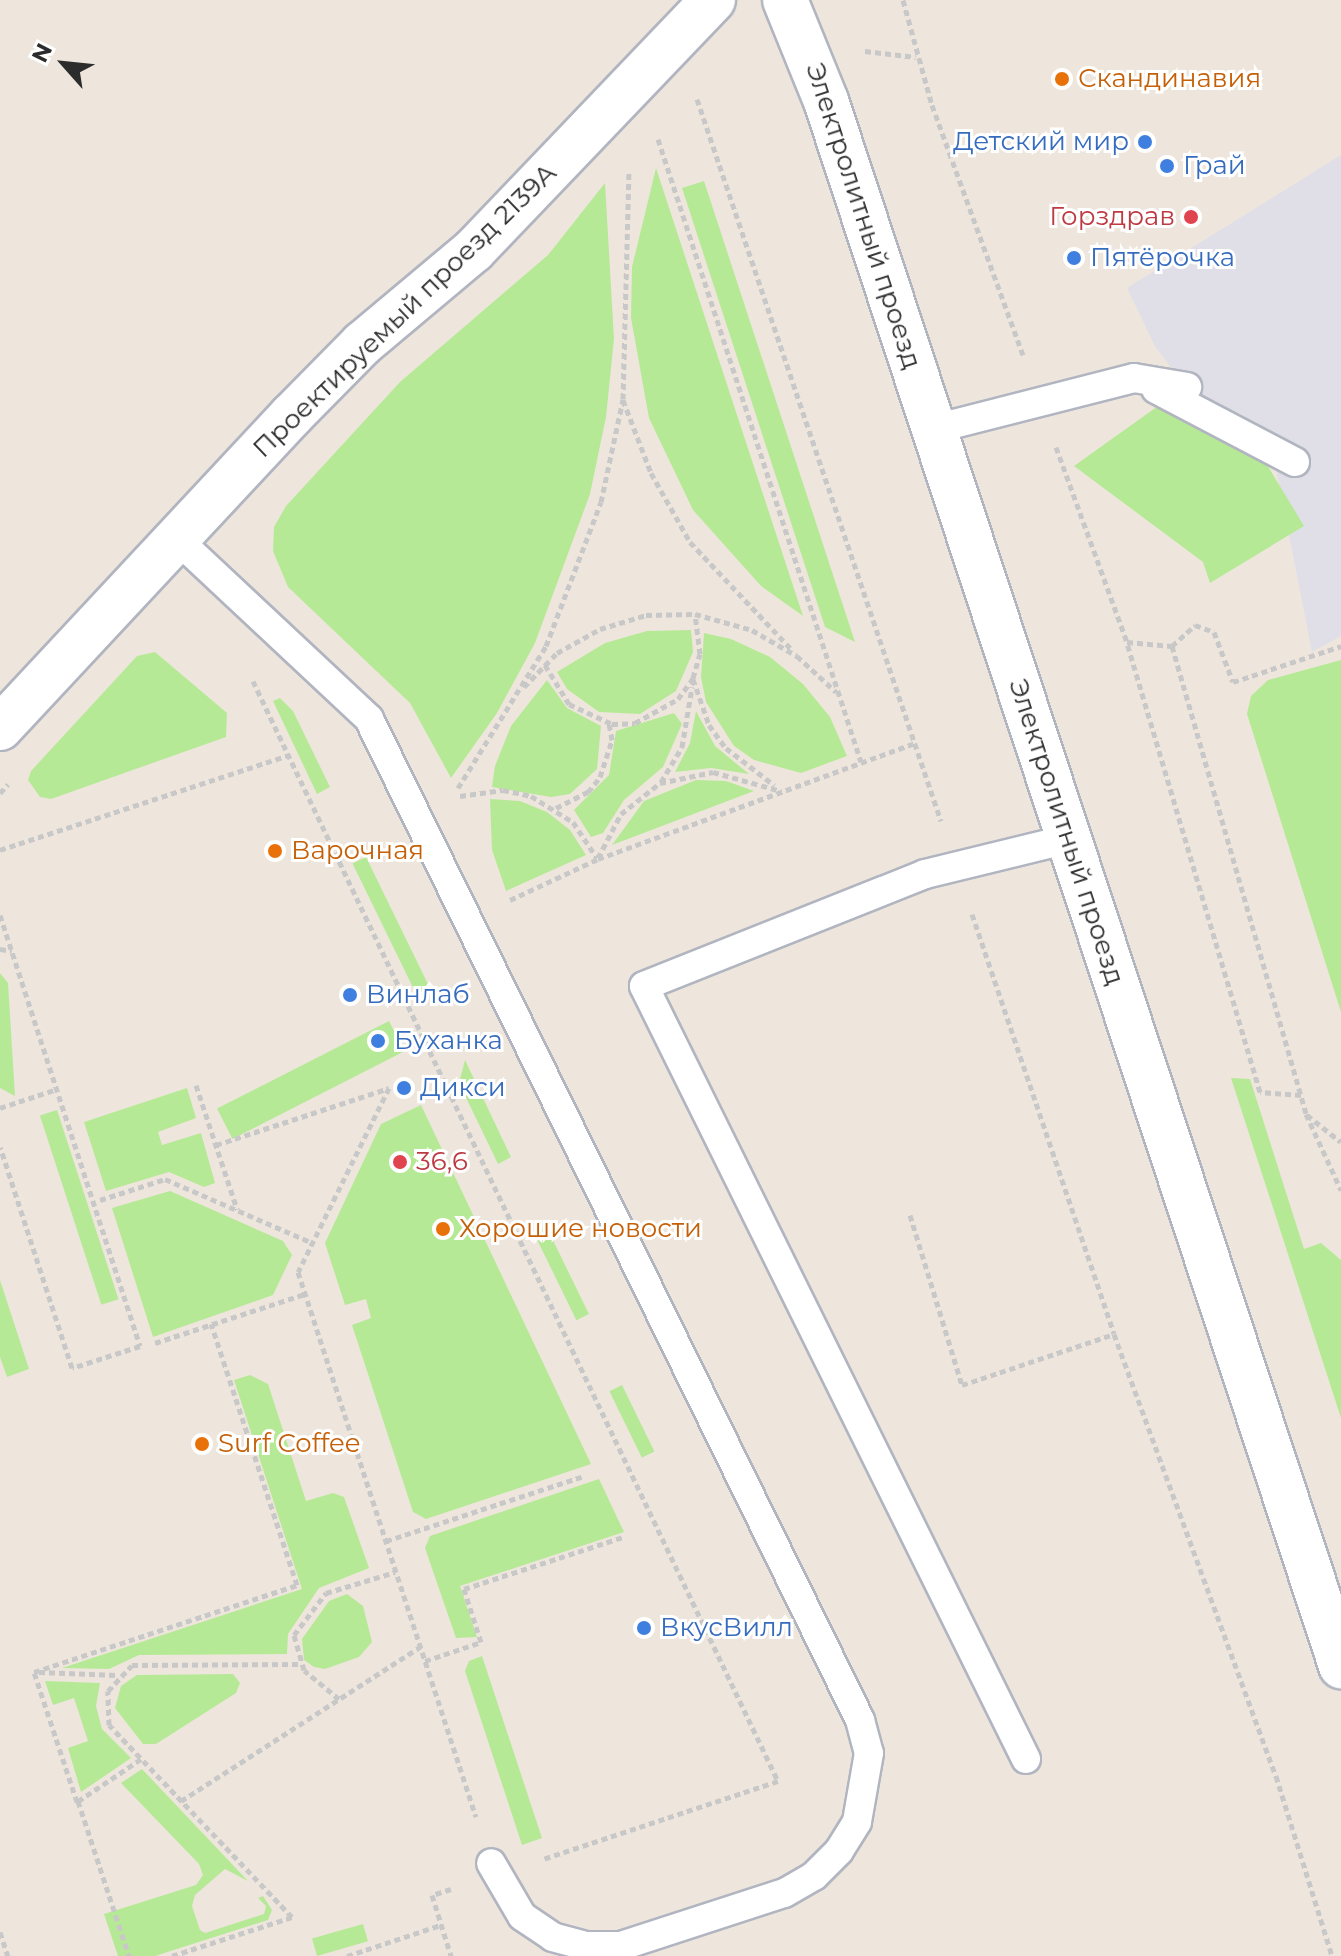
<!DOCTYPE html>
<meta charset="utf-8">
<style>
body{margin:0}
#map{position:relative;width:1341px;height:1956px;overflow:hidden;background:#eee6dd;font-family:Montserrat,sans-serif}
div>[style]{position:absolute}
.industrial>*{inset:0;background:#e0dee6}
.green>*{inset:0;background:#b6e995;transform-origin:0 0}
.path>*{height:5px;margin-top:-2.5px;transform-origin:0;background:repeating-linear-gradient(90deg,#c8c8c8 0 6px,transparent 0 10px)}
.roads{filter:drop-shadow(2px 0 #b1b5c0) drop-shadow(-2px 0 #b1b5c0) drop-shadow(0 2px #b1b5c0) drop-shadow(0 -2px #b1b5c0)}
.lane>*{height:28px;margin:-14px;padding:0 14px;transform-origin:14px;border-radius:14px;background:#fff}
.street>*{height:44px;margin:-22px;padding:0 22px;transform-origin:22px;border-radius:22px;background:#fff}
.secondary>*{height:44px;margin:-22px;padding:0 22px;transform-origin:22px;border-radius:22px;background:#fff}
.dots>*{width:22px;height:22px;translate:-50% -50%;box-sizing:border-box;border:4px solid #fff;border-radius:50%}
span{translate:-50% -50%;white-space:nowrap;text-align:center;line-height:1.15;-webkit-text-stroke:6px #fff;paint-order:stroke}
.food-label{font-size:26px;color:#c56008}
.left{translate:0 -50%;text-align:left}
.shop-label{font-size:26px;color:#366cbe}
.right{translate:-100% -50%;text-align:right}
.street-label{font-size:26px;color:#2c2c2c}
.health-label{font-size:26px;color:#be3a42}
.north{position:absolute;left:24px;top:24px;width:80px;height:80px;-webkit-text-stroke:6px #fff;paint-order:stroke;rotate:297deg;font-size:22px;font-weight:700;line-height:32px;text-align:center;color:#2c2c2c}
.north::after{content:'';display:block;margin:auto;width:28px;height:36px;background:#2c2c2c;clip-path:polygon(50% 0,100% 100%,50% 72%,0 100%)}
</style>
<div id="map">
<div class="industrial">
<div style="clip-path:polygon(1341px 155px,1341px 636px,1312px 652px,1270px 438px,1243px 415px,1189px 392px,1155px 346px,1127px 288px)"></div>
</div>
<div class="green">
<div style="clip-path:polygon(656px 168px,803px 616px,761px 586px,693px 510px,649px 418px,631px 318px,632px 267px)"></div>
<div style="clip-path:polygon(704px 181px,855px 642px,825px 627px,695px 228px,682px 188px)"></div>
<div style="clip-path:polygon(605px 183px,614px 339px,606px 417px,590px 494px,535px 643px,497px 713px,451px 778px,410px 703px,288px 587px,273px 551px,274px 527px,286px 506px,400px 382px,548px 255px)"></div>
<div style="clip-path:polygon(1158px 406px,1266px 463px,1304px 526px,1210px 583px,1203px 562px,1074px 466px)"></div>
<div style="clip-path:polygon(691px 630px,693px 652px,676px 691px,640px 714px,599px 712px,567px 689px,557px 672px,605px 643px,647px 631px)"></div>
<div style="clip-path:polygon(704px 633px,731px 639px,770px 657px,803px 684px,830px 717px,847px 756px,801px 773px,754px 760px,734px 746px,706px 702px,701px 677px)"></div>
<div style="clip-path:polygon(155px 652px,227px 713px,226px 737px,51px 799px,40px 797px,28px 780px,31px 771px,137px 656px)"></div>
<div style="clip-path:polygon(1341px 660px,1341px 1012px,1247px 714px,1251px 696px,1268px 680px)"></div>
<div style="clip-path:polygon(547px 680px,567px 708px,601px 726px,597px 769px,570px 794px,551px 797px,492px 787px,495px 766px,511px 726px)"></div>
<div style="clip-path:polygon(280px 698px,293px 711px,330px 787px,317px 794px,273px 701px)"></div>
<div style="clip-path:polygon(696px 711px,715px 746px,749px 774px,711px 768px,675px 772px,690px 743px)"></div>
<div style="clip-path:polygon(674px 713px,682px 724px,663px 767px,624px 800px,603px 833px,591px 837px,574px 810px,609px 775px,616px 731px)"></div>
<div style="clip-path:polygon(696px 780px,726px 781px,754px 791px,612px 845px,644px 801px)"></div>
<div style="clip-path:polygon(490px 799px,520px 801px,547px 812px,570px 830px,586px 855px,506px 891px,492px 850px)"></div>
<div style="left:366px;top:857px;width:146px;height:15px;rotate:64deg"></div>
<div style="clip-path:polygon(0 973px,8px 983px,15px 1096px,0 1088px)"></div>
<div style="left:389px;top:1021px;width:34px;height:193px;rotate:63deg"></div>
<div style="clip-path:polygon(465px 1060px,511px 1157px,498px 1164px,459px 1083px)"></div>
<div style="clip-path:polygon(1231px 1078px,1250px 1079px,1304px 1249px,1321px 1243px,1341px 1260px,1341px 1418px)"></div>
<div style="clip-path:polygon(187px 1088px,196px 1118px,158px 1132px,162px 1145px,201px 1133px,215px 1183px,204px 1187px,169px 1172px,106px 1191px,84px 1122px)"></div>
<div style="clip-path:polygon(421px 1105px,591px 1464px,426px 1519px,413px 1512px,352px 1325px,371px 1318px,366px 1299px,345px 1305px,325px 1243px,381px 1124px)"></div>
<div style="left:57px;top:1110px;width:199px;height:18px;rotate:72deg"></div>
<div style="clip-path:polygon(170px 1191px,283px 1241px,292px 1255px,273px 1295px,153px 1337px,112px 1208px)"></div>
<div style="left:546px;top:1226px;width:98px;height:14px;rotate:64deg"></div>
<div style="clip-path:polygon(0 1280px,29px 1369px,7px 1377px,0 1357px)"></div>
<div style="clip-path:polygon(250px 1375px,268px 1384px,306px 1501px,333px 1493px,344px 1497px,369px 1568px,319px 1588px,288px 1634px,287px 1654px,139px 1655px,109px 1669px,62px 1668px,302px 1589px,234px 1380px)"></div>
<div style="left:622px;top:1385px;width:74px;height:14px;rotate:64deg"></div>
<div style="clip-path:polygon(599px 1479px,624px 1532px,460px 1586px,477px 1637px,456px 1638px,425px 1548px,430px 1536px)"></div>
<div style="clip-path:polygon(347px 1594px,363px 1606px,372px 1642px,359px 1657px,325px 1669px,314px 1667px,304px 1660px,302px 1639px,329px 1601px)"></div>
<div style="clip-path:polygon(482px 1656px,542px 1838px,522px 1845px,465px 1671px,469px 1661px)"></div>
<div style="clip-path:polygon(233px 1674px,240px 1683px,236px 1693px,156px 1744px,143px 1744px,115px 1708px,121px 1686px,137px 1675px)"></div>
<div style="clip-path:polygon(45px 1681px,100px 1683px,96px 1706px,102px 1729px,131px 1758px,81px 1792px,68px 1748px,88px 1741px,74px 1698px,53px 1705px)"></div>
<div style="clip-path:polygon(142px 1769px,248px 1881px,225px 1869px,195px 1895px,192px 1906px,200px 1930px,205px 1933px,264px 1914px,266px 1906px,258px 1898px,263px 1896px,272px 1910px,268px 1920px,155px 1956px,118px 1956px,104px 1914px,196px 1885px,203px 1875px,199px 1864px,121px 1783px)"></div>
<div style="left:363px;top:1924px;width:18px;height:53px;rotate:74deg"></div>
</div>
<div class="path">
<div style="left:903px;top:0;width:109px;rotate:74.6deg"></div>
<div style="left:932px;top:105px;width:266px;rotate:70deg"></div>
<div style="left:865px;top:51px;width:51px;rotate:6.7deg"></div>
<div style="left:697px;top:99px;width:762px;rotate:71.33deg"></div>
<div style="left:658px;top:139px;width:655px;rotate:71.95deg"></div>
<div style="left:623px;top:400px;width:78px;rotate:69deg"></div>
<div style="left:651px;top:473px;width:79px;rotate:60.5deg"></div>
<div style="left:690px;top:542px;width:149px;rotate:46.6deg"></div>
<div style="left:1056px;top:447px;width:208px;rotate:70deg"></div>
<div style="left:1172px;top:646px;width:487px;rotate:74deg"></div>
<div style="left:1306px;top:1114px;width:84px;rotate:65.3deg"></div>
<div style="left:545px;top:665px;width:46px;rotate:58.4deg"></div>
<div style="left:569px;top:704px;width:47px;rotate:24.9deg"></div>
<div style="left:612px;top:724px;width:23px;rotate:-2deg"></div>
<div style="left:635px;top:723px;width:49px;rotate:-29.2deg"></div>
<div style="left:678px;top:699px;width:26px;rotate:-54deg"></div>
<div style="left:693px;top:678px;width:25px;rotate:-74deg"></div>
<div style="left:700px;top:654px;width:40px;rotate:-97.1deg"></div>
<div style="left:693px;top:679px;width:49px;rotate:70.8deg"></div>
<div style="left:709px;top:725px;width:29px;rotate:54deg"></div>
<div style="left:726px;top:748px;width:61px;rotate:37.6deg"></div>
<div style="left:253px;top:681px;width:1219px;rotate:64.49deg"></div>
<div style="left:778px;top:1781px;width:247px;rotate:161.6deg"></div>
<div style="left:524px;top:687px;width:47px;rotate:-45.9deg"></div>
<div style="left:557px;top:653px;width:49px;rotate:-29.2deg"></div>
<div style="left:600px;top:629px;width:48px;rotate:-16.9deg"></div>
<div style="left:646px;top:615px;width:49px;rotate:-1.2deg"></div>
<div style="left:695px;top:614px;width:59px;rotate:15.7deg"></div>
<div style="left:752px;top:630px;width:52px;rotate:30deg"></div>
<div style="left:797px;top:656px;width:53px;rotate:42.7deg"></div>
<div style="left:661px;top:782px;width:41px;rotate:-59deg"></div>
<div style="left:682px;top:747px;width:61px;rotate:-80.5deg"></div>
<div style="left:458px;top:788px;width:167px;rotate:-58.2deg"></div>
<div style="left:546px;top:646px;width:154px;rotate:-69.1deg"></div>
<div style="left:601px;top:502px;width:105px;rotate:-77.9deg"></div>
<div style="left:623px;top:399px;width:227px;rotate:-88.5deg"></div>
<div style="left:0;top:793px;width:12px;rotate:-48deg"></div>
<div style="left:460px;top:796px;width:43px;rotate:-7.9deg"></div>
<div style="left:503px;top:790px;width:29px;rotate:12deg"></div>
<div style="left:531px;top:796px;width:49px;rotate:31.8deg"></div>
<div style="left:573px;top:822px;width:43px;rotate:56.3deg"></div>
<div style="left:556px;top:808px;width:36px;rotate:-27deg"></div>
<div style="left:588px;top:792px;width:19px;rotate:-51deg"></div>
<div style="left:600px;top:777px;width:39px;rotate:-72deg"></div>
<div style="left:612px;top:740px;width:17px;rotate:-100deg"></div>
<div style="left:0;top:850px;width:304px;rotate:-18.2deg"></div>
<div style="left:598px;top:858px;width:50px;rotate:-62.4deg"></div>
<div style="left:621px;top:814px;width:50px;rotate:-38.5deg"></div>
<div style="left:660px;top:783px;width:54px;rotate:-11.7deg"></div>
<div style="left:713px;top:772px;width:71px;rotate:15.6deg"></div>
<div style="left:510px;top:900px;width:97px;rotate:-25deg"></div>
<div style="left:598px;top:859px;width:338px;rotate:-20.1deg"></div>
<div style="left:972px;top:914px;width:443px;rotate:71.3deg"></div>
<div style="left:1114px;top:1334px;width:471px;rotate:69.9deg"></div>
<div style="left:1276px;top:1776px;width:189px;rotate:72.7deg"></div>
<div style="left:0;top:915px;width:453px;rotate:72deg"></div>
<div style="left:140px;top:1346px;width:71px;rotate:162.1deg"></div>
<div style="left:72px;top:1368px;width:232px;rotate:-108deg"></div>
<div style="left:0;top:949px;width:12px;rotate:9deg"></div>
<div style="left:196px;top:1085px;width:131px;rotate:71.7deg"></div>
<div style="left:389px;top:1088px;width:205px;rotate:116.3deg"></div>
<div style="left:298px;top:1272px;width:573px;rotate:71.91deg"></div>
<div style="left:1301px;top:1095px;width:41px;rotate:-175.8deg"></div>
<div style="left:1260px;top:1092px;width:469px;rotate:-106.5deg"></div>
<div style="left:1127px;top:642px;width:45px;rotate:5.1deg"></div>
<div style="left:1172px;top:646px;width:31px;rotate:-42deg"></div>
<div style="left:1195px;top:625px;width:20px;rotate:20deg"></div>
<div style="left:1214px;top:632px;width:53px;rotate:69.2deg"></div>
<div style="left:1233px;top:682px;width:114px;rotate:-18.4deg"></div>
<div style="left:0;top:1108px;width:60px;rotate:-18.4deg"></div>
<div style="left:1307px;top:1115px;width:43px;rotate:38.5deg"></div>
<div style="left:216px;top:1145px;width:182px;rotate:-18.2deg"></div>
<div style="left:100px;top:1200px;width:68px;rotate:-17.9deg"></div>
<div style="left:165px;top:1179px;width:161px;rotate:23.4deg"></div>
<div style="left:910px;top:1215px;width:178px;rotate:73deg"></div>
<div style="left:962px;top:1385px;width:160px;rotate:-18.5deg"></div>
<div style="left:155px;top:1343px;width:158px;rotate:-18.1deg"></div>
<div style="left:386px;top:1541px;width:208px;rotate:-18.2deg"></div>
<div style="left:425px;top:1661px;width:59px;rotate:-18.7deg"></div>
<div style="left:481px;top:1642px;width:56px;rotate:-107.8deg"></div>
<div style="left:464px;top:1589px;width:170px;rotate:-18.1deg"></div>
<div style="left:39px;top:1672px;width:78px;rotate:2.2deg"></div>
<div style="left:339px;top:1699px;width:45px;rotate:-140.4deg"></div>
<div style="left:304px;top:1670px;width:36px;rotate:-106deg"></div>
<div style="left:294px;top:1635px;width:53px;rotate:-52.7deg"></div>
<div style="left:326px;top:1593px;width:72px;rotate:-16.9deg"></div>
<div style="left:141px;top:1759px;width:77px;rotate:146.1deg"></div>
<div style="left:77px;top:1802px;width:137px;rotate:-108.3deg"></div>
<div style="left:34px;top:1672px;width:277px;rotate:-18.3deg"></div>
<div style="left:297px;top:1585px;width:275px;rotate:-108.2deg"></div>
<div style="left:78px;top:1801px;width:163px;rotate:71.8deg"></div>
<div style="left:181px;top:1801px;width:284px;rotate:-32.8deg"></div>
<div style="left:451px;top:1889px;width:20px;rotate:162deg"></div>
<div style="left:432px;top:1895px;width:64px;rotate:72.7deg"></div>
<div style="left:0;top:1932px;width:25px;rotate:72deg"></div>
<div style="left:172px;top:1956px;width:126px;rotate:-18deg"></div>
<div style="left:292px;top:1917px;width:265px;rotate:-133.6deg"></div>
<div style="left:109px;top:1725px;width:34px;rotate:-92deg"></div>
<div style="left:108px;top:1691px;width:35px;rotate:-47deg"></div>
<div style="left:132px;top:1665px;width:168px;rotate:-0.3deg"></div>
<div style="left:347px;top:1956px;width:99px;rotate:-18.3deg"></div>
</div>
<div class="roads">
<div class="lane">
<div style="left:1156px;top:389px;width:157px;rotate:27.7deg"></div>
<div style="left:934px;top:429px;width:206px;rotate:-14.3deg"></div>
<div style="left:1134px;top:378px;width:54px;rotate:9.6deg"></div>
<div style="left:178px;top:540px;width:262px;rotate:43.1deg"></div>
<div style="left:369px;top:719px;width:1115px;rotate:63.87deg"></div>
<div style="left:860px;top:1720px;width:34px;rotate:75deg"></div>
<div style="left:869px;top:1753px;width:70px;rotate:99.9deg"></div>
<div style="left:857px;top:1822px;width:34px;rotate:122deg"></div>
<div style="left:839px;top:1851px;width:35px;rotate:135deg"></div>
<div style="left:814px;top:1876px;width:34px;rotate:150deg"></div>
<div style="left:784px;top:1893px;width:171px;rotate:162deg"></div>
<div style="left:621px;top:1946px;width:35px;rotate:180deg"></div>
<div style="left:586px;top:1946px;width:34px;rotate:-165deg"></div>
<div style="left:553px;top:1937px;width:37px;rotate:-146deg"></div>
<div style="left:522px;top:1916px;width:61px;rotate:-120.3deg"></div>
<div style="left:1026px;top:1759px;width:862px;rotate:-116.3deg"></div>
<div style="left:644px;top:986px;width:302px;rotate:-21.7deg"></div>
<div style="left:925px;top:874px;width:148px;rotate:-13.7deg"></div>
</div>
<div class="street">
<div style="left:0;top:728px;width:428px;rotate:-47deg"></div>
<div style="left:292px;top:415px;width:100px;rotate:-45.4deg"></div>
<div style="left:362px;top:344px;width:146px;rotate:-40deg"></div>
<div style="left:474px;top:250px;width:346px;rotate:-46.3deg"></div>
</div>
<div class="secondary">
<div style="left:785px;top:0;width:109px;rotate:67.9deg"></div>
<div style="left:826px;top:101px;width:1648px;rotate:71.78deg"></div>
</div>
</div>
<div class="dots">
<div style="left:1062px;top:79px;background:#e8710a"></div>
<div style="left:1145px;top:142px;background:#3f7fe0"></div>
<div style="left:1167px;top:166px;background:#3f7fe0"></div>
<div style="left:1191px;top:217px;background:#e0444e"></div>
<div style="left:1074px;top:258px;background:#3f7fe0"></div>
<div style="left:275px;top:851px;background:#e8710a"></div>
<div style="left:350px;top:995px;background:#3f7fe0"></div>
<div style="left:378px;top:1041px;background:#3f7fe0"></div>
<div style="left:404px;top:1088px;background:#3f7fe0"></div>
<div style="left:400px;top:1162px;background:#e0444e"></div>
<div style="left:443px;top:1229px;background:#e8710a"></div>
<div style="left:202px;top:1444px;background:#e8710a"></div>
<div style="left:644px;top:1628px;background:#3f7fe0"></div>
</div>
<div class="food-label">
<span class="left" style="left:1078px;top:79px">Скандинавия</span>
<span class="left" style="left:291px;top:851px">Варочная</span>
<span class="left" style="left:459px;top:1229px">Хорошие новости</span>
<span class="left" style="left:218px;top:1444px">Surf Coffee</span>
</div>
<div class="shop-label">
<span class="right" style="left:1129px;top:142px">Детский мир</span>
<span class="left" style="left:1183px;top:166px">Грай</span>
<span class="left" style="left:1090px;top:258px">Пятёрочка</span>
<span class="left" style="left:366px;top:995px">Винлаб</span>
<span class="left" style="left:394px;top:1041px">Буханка</span>
<span class="left" style="left:420px;top:1088px">Дикси</span>
<span class="left" style="left:660px;top:1628px">ВкусВилл</span>
</div>
<div class="street-label">
<span style="left:863px;top:216px;rotate:72deg">Электролитный проезд</span>
<span style="left:405px;top:311px;rotate:-44deg">Проектируемый проезд 2139А</span>
<span style="left:1066px;top:832px;rotate:72deg">Электролитный проезд</span>
</div>
<div class="health-label">
<span class="right" style="left:1175px;top:217px">Горздрав</span>
<span class="left" style="left:416px;top:1162px">36,6</span>
</div>
<div class="north">N</div>
</div>
